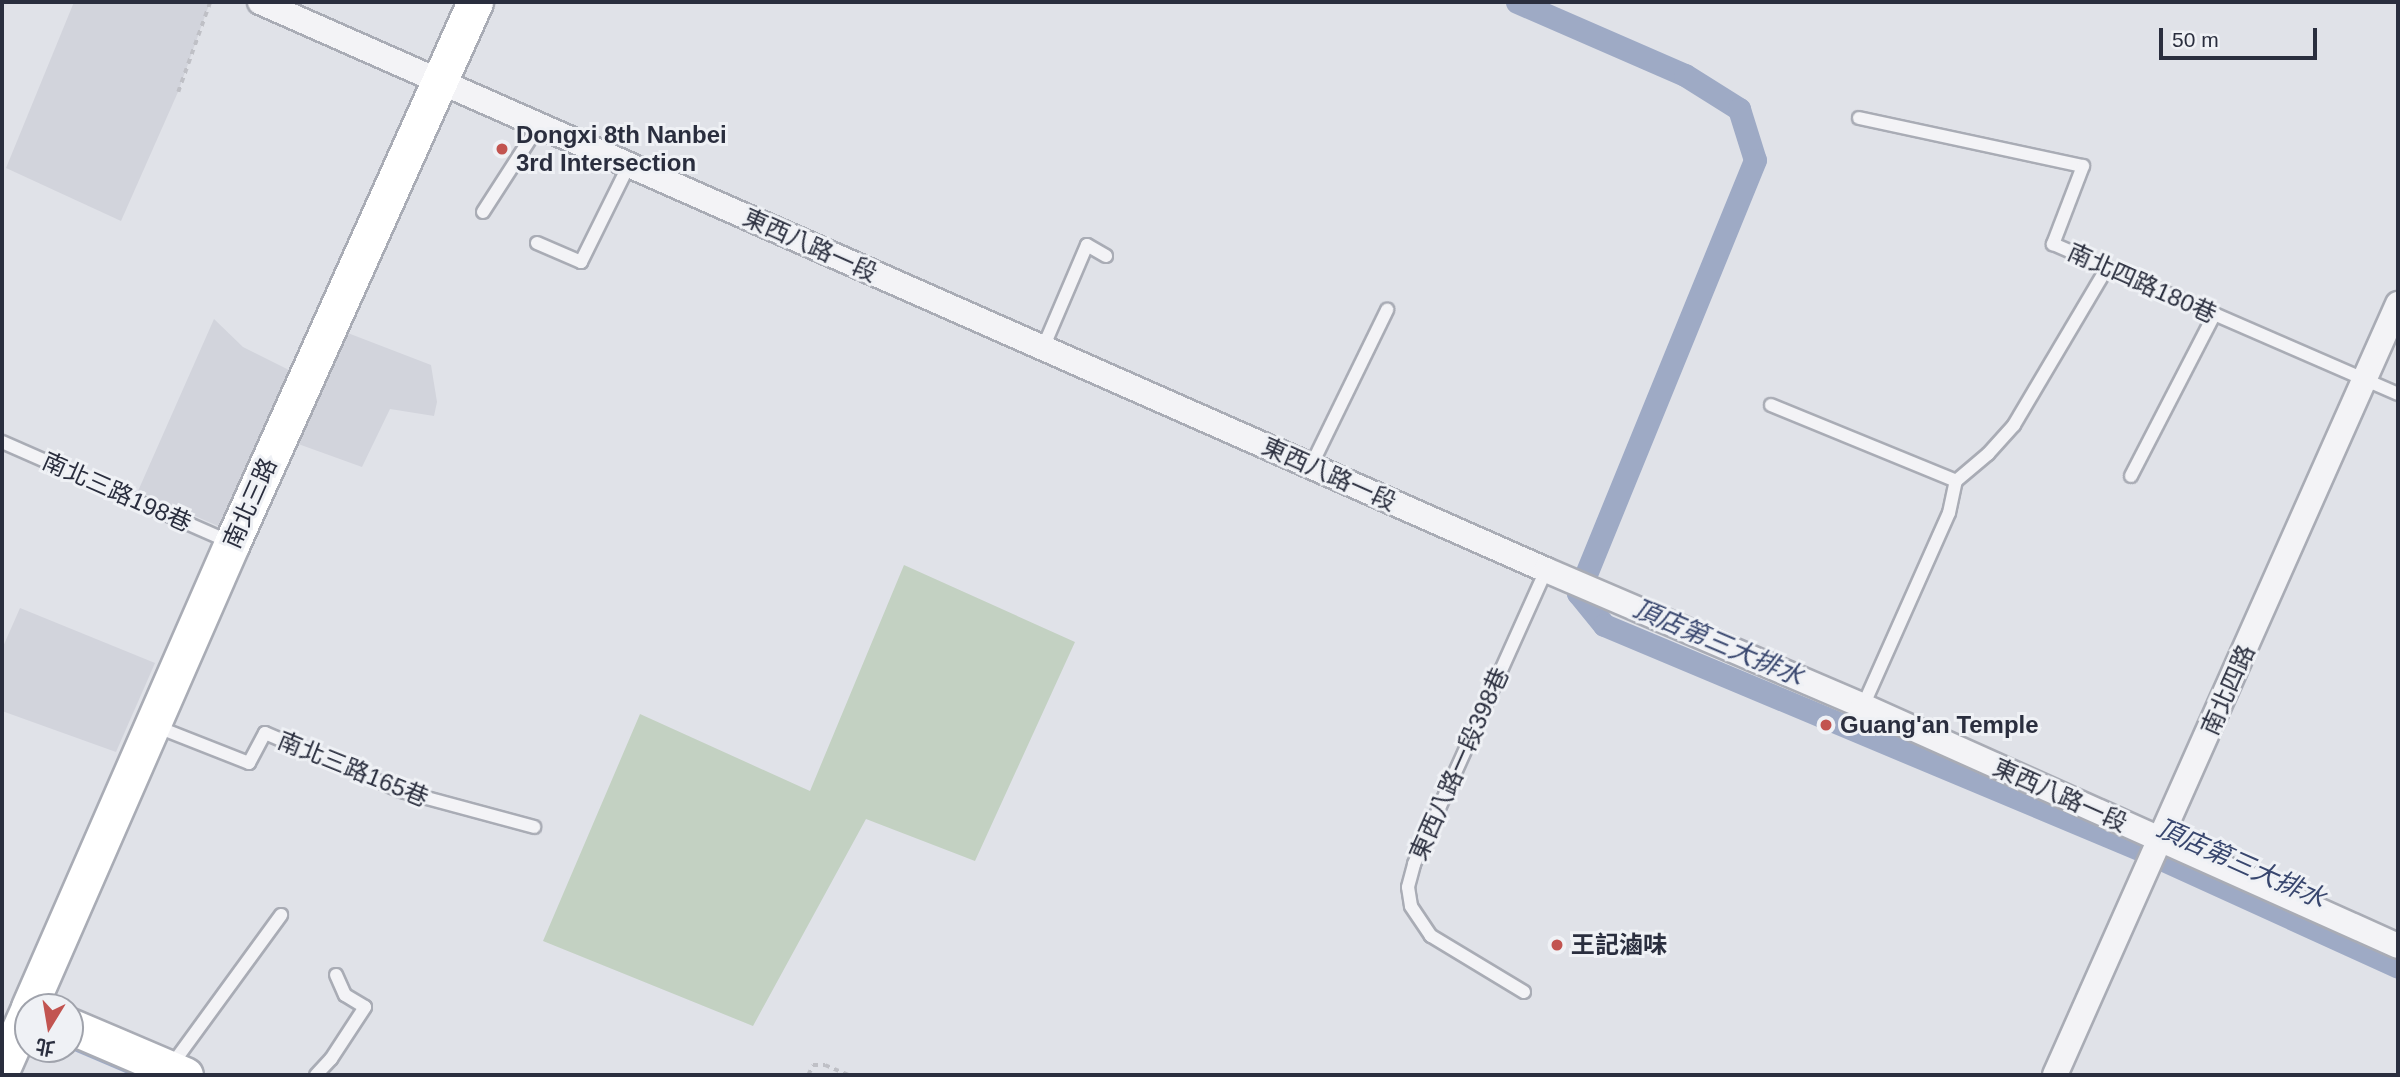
<!DOCTYPE html>
<meta charset="utf-8">
<style>
body{margin:0}
#map{position:relative;width:2400px;height:1077px;overflow:hidden;background:#e0e2e8;font-family:Arial,"Noto Sans TC",sans-serif}
div>[style]{position:absolute}
.built>*{inset:0;background:#d2d4dc}
.green>*{inset:0;background:#c3d1c2}
.stream>*{height:6px;margin:-3px;padding:0 3px;transform-origin:3px;border-radius:3px;background:#9eaac5}
.canal>*{height:23px;margin:-11.5px;padding:0 11.5px;transform-origin:11.5px;border-radius:11.5px;background:#9eaac5}
.path>*{height:3.5px;margin-top:-1.75px;transform-origin:0;background:repeating-linear-gradient(90deg,#bfc0c6 0 5px,transparent 0 10px)}
.roads{filter:drop-shadow(2px 0 #a9acb5) drop-shadow(-2px 0 #a9acb5) drop-shadow(0 2px #a9acb5) drop-shadow(0 -2px #a9acb5)}
.lane>*{height:12px;margin:-6px;padding:0 6px;transform-origin:6px;border-radius:6px;background:#f3f3f6}
.street>*{height:24px;margin:-12px;padding:0 12px;transform-origin:12px;border-radius:12px;background:#f3f3f6}
.secondary>*{height:35px;margin:-17.5px;padding:0 17.5px;transform-origin:17.5px;border-radius:17.5px;background:#fff}
.dots>*{width:19px;height:19px;translate:-50% -50%;box-sizing:border-box;border:4px solid #eff1f5;border-radius:50%}
span{translate:-50% -50%;white-space:nowrap;text-align:center;line-height:1.15;-webkit-text-stroke:6px #eff1f5;paint-order:stroke}
.poi-label{font-size:24px;color:#2a2e3e;font-weight:700}
.left{translate:0 -50%;text-align:left}
.street-label{font-size:24px;color:#2a2e3e}
.water-label{font-size:26px;color:#38466e;font-style:italic}
.frame{position:absolute;inset:0;border:4px solid #2a2e3e;pointer-events:none}
.north{position:absolute;left:14px;top:993px;width:70px;height:70px;box-sizing:border-box;background:#eff1f5;border:2px solid #a0a3ac;border-radius:50%;rotate:191deg;font-size:19px;font-weight:700;line-height:28px;text-align:center;color:#2a2e3e}
.north::after{content:'';display:block;margin:auto;width:24px;height:32px;background:#c25450;clip-path:polygon(50% 0,100% 100%,50% 72%,0 100%)}
.scale{position:absolute;left:2159px;top:28px;width:158px;height:32px;box-sizing:border-box;border:4px solid #2a2e3e;border-top:0;padding-left:9px;font-size:21px;line-height:24px;white-space:nowrap;color:#2a2e3e;-webkit-text-stroke:5px #eff1f5;paint-order:stroke}
</style>
<div id="map">
<div class="built">
<div style="clip-path:polygon(74px 2px,210px 2px,178px 92px,121px 221px,6px 168px)"></div>
<div style="clip-path:polygon(214px 319px,243px 347px,293px 372px,227px 530px,138px 491px)"></div>
<div style="clip-path:polygon(340px 330px,431px 365px,437px 402px,434px 416px,390px 409px,362px 467px,290px 441px)"></div>
<div style="clip-path:polygon(20px 608px,155px 663px,116px 752px,2px 711px,2px 649px)"></div>
</div>
<div class="green">
<div style="clip-path:polygon(904px 565px,1075px 642px,975px 861px,866px 819px,753px 1026px,543px 941px,640px 714px,810px 791px)"></div>
</div>
<div class="stream">
<div style="left:70px;top:1046px;width:74px;rotate:23.1deg"></div>
</div>
<div class="canal">
<div style="left:1517px;top:2px;width:183px;rotate:23.5deg"></div>
<div style="left:1685px;top:75px;width:64px;rotate:32.2deg"></div>
<div style="left:1739px;top:109px;width:53px;rotate:72.6deg"></div>
<div style="left:1755px;top:160px;width:468px;rotate:112.2deg"></div>
<div style="left:1578px;top:593px;width:41px;rotate:50.9deg"></div>
<div style="left:1604px;top:625px;width:588px;rotate:22.72deg"></div>
<div style="left:2146px;top:852px;width:277px;rotate:24.5deg"></div>
</div>
<div class="path">
<div style="left:178px;top:92px;width:96px;rotate:-70.4deg"></div>
<div style="left:808px;top:1075px;width:11px;rotate:-63deg"></div>
<div style="left:813px;top:1065px;width:12px"></div>
<div style="left:825px;top:1065px;width:26px;rotate:23deg"></div>
</div>
<div class="roads">
<div class="lane">
<div style="left:1859px;top:118px;width:229px;rotate:12.1deg"></div>
<div style="left:2083px;top:166px;width:84px;rotate:111deg"></div>
<div style="left:2053px;top:244px;width:376px;rotate:23.5deg"></div>
<div style="left:483px;top:212px;width:103px;rotate:-57.2deg"></div>
<div style="left:537px;top:243px;width:48px;rotate:23.4deg"></div>
<div style="left:581px;top:262px;width:108px;rotate:-63.7deg"></div>
<div style="left:1043px;top:348px;width:112px;rotate:-66.9deg"></div>
<div style="left:1087px;top:245px;width:22px;rotate:30deg"></div>
<div style="left:1771px;top:405px;width:200px;rotate:22.3deg"></div>
<div style="left:2px;top:442px;width:251px;rotate:23.7deg"></div>
<div style="left:1311px;top:466px;width:174px;rotate:-64deg"></div>
<div style="left:2131px;top:476px;width:181px;rotate:-62.7deg"></div>
<div style="left:1863px;top:706px;width:211px;rotate:-66deg"></div>
<div style="left:1949px;top:513px;width:33px;rotate:-78deg"></div>
<div style="left:1956px;top:481px;width:42px;rotate:-40.2deg"></div>
<div style="left:1988px;top:454px;width:39px;rotate:-48deg"></div>
<div style="left:2014px;top:425px;width:182px;rotate:-59.4deg"></div>
<div style="left:155px;top:726px;width:101px;rotate:21.5deg"></div>
<div style="left:249px;top:763px;width:34px;rotate:-62deg"></div>
<div style="left:265px;top:733px;width:148px;rotate:23.1deg"></div>
<div style="left:401px;top:791px;width:138px;rotate:15.1deg"></div>
<div style="left:1524px;top:992px;width:109px;rotate:-148.9deg"></div>
<div style="left:1431px;top:936px;width:36px;rotate:-124deg"></div>
<div style="left:1411px;top:906px;width:19px;rotate:-99deg"></div>
<div style="left:1408px;top:887px;width:24px;rotate:-75deg"></div>
<div style="left:1414px;top:864px;width:322px;rotate:-65.8deg"></div>
<div style="left:171px;top:1066px;width:187px;rotate:-53.9deg"></div>
<div style="left:316px;top:1075px;width:22px;rotate:-47deg"></div>
<div style="left:331px;top:1059px;width:62px;rotate:-56.8deg"></div>
<div style="left:365px;top:1007px;width:23px;rotate:-149deg"></div>
<div style="left:345px;top:995px;width:22px;rotate:-114deg"></div>
</div>
<div class="street">
<div style="left:260px;top:2px;width:1406px;rotate:23.83deg"></div>
<div style="left:1546px;top:570px;width:345px;rotate:23.2deg"></div>
<div style="left:1863px;top:706px;width:586px;rotate:24.16deg"></div>
<div style="left:2055px;top:1075px;width:844px;rotate:-66.02deg"></div>
</div>
<div class="secondary">
<div style="left:29px;top:1007px;width:506px;rotate:-66.37deg"></div>
<div style="left:232px;top:543px;width:593px;rotate:-65.81deg"></div>
<div style="left:70px;top:1026px;width:125px;rotate:23.1deg"></div>
<div style="left:2px;top:1069px;width:64px;rotate:-66.2deg"></div>
</div>
</div>
<div class="dots">
<div style="left:502px;top:149px;background:#c25450"></div>
<div style="left:1826px;top:725px;background:#c25450"></div>
<div style="left:1557px;top:945px;background:#c25450"></div>
</div>
<div class="poi-label">
<span class="left" style="left:516px;top:149px">Dongxi 8th Nanbei<br>3rd Intersection</span>
<span class="left" style="left:1840px;top:725px">Guang'an Temple</span>
<span class="left" style="left:1571px;top:945px">王記滷味</span>
</div>
<div class="street-label">
<span style="left:810px;top:245px;rotate:24deg">東西八路一段</span>
<span style="left:2142px;top:283px;rotate:24deg">南北四路180巷</span>
<span style="left:1329px;top:474px;rotate:24deg">東西八路一段</span>
<span style="left:117px;top:492px;rotate:24deg">南北三路198巷</span>
<span style="left:250px;top:503px;rotate:-66deg">南北三路</span>
<span style="left:2228px;top:690px;rotate:-66deg">南北四路</span>
<span style="left:1459px;top:764px;rotate:-66deg">東西八路一段398巷</span>
<span style="left:353px;top:769px;rotate:22deg">南北三路165巷</span>
<span style="left:2060px;top:795px;rotate:24deg">東西八路一段</span>
</div>
<div class="water-label">
<span style="left:1718px;top:643px;rotate:23deg">頂店第三大排水</span>
<span style="left:2241px;top:864px;rotate:24deg">頂店第三大排水</span>
</div>
<div class="frame"></div>
<div class="north">北</div>
<div class="scale">50 m</div>
</div>
